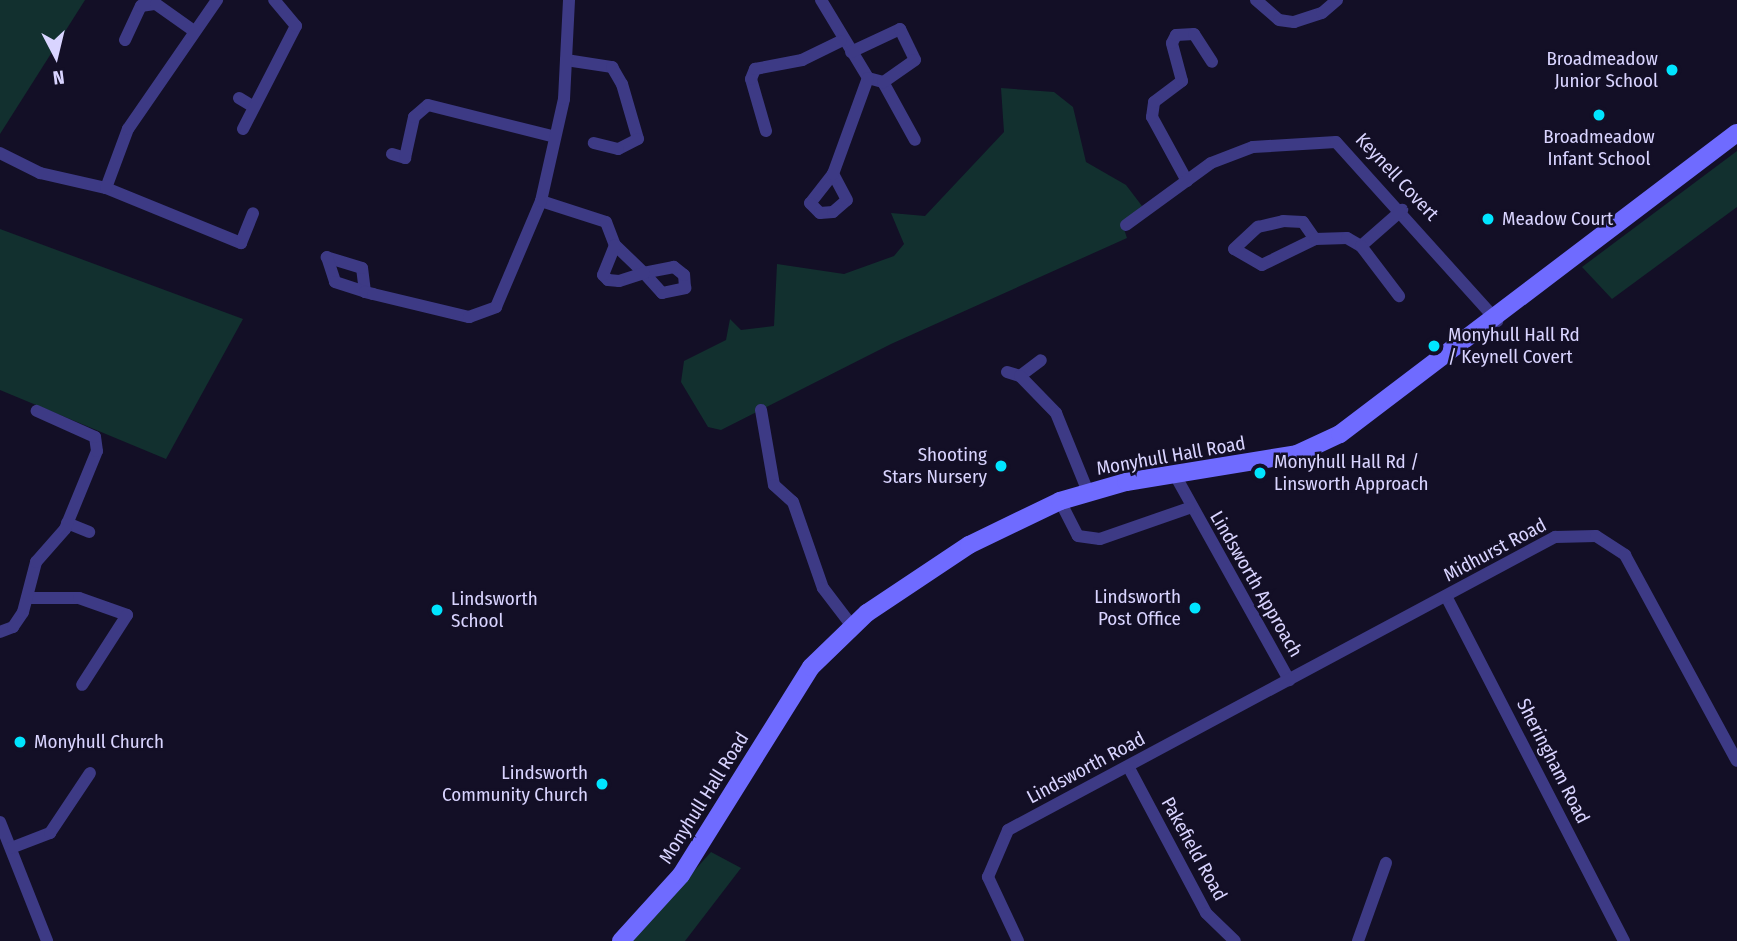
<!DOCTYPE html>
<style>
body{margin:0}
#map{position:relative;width:1737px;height:941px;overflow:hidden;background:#130f26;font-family:"Fira Sans Condensed",sans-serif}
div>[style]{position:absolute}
.green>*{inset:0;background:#12302f}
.street>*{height:12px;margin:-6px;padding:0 6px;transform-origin:6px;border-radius:6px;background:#3d3a85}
.secondary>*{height:18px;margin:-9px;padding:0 9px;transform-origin:9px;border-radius:9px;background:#6f6bff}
.dots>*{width:19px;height:19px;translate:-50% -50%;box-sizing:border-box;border:4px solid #130f26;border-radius:50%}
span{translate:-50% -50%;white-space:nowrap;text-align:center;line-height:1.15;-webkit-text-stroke:5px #130f26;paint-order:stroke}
.poi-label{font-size:19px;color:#d9d4ff}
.right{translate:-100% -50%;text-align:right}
.left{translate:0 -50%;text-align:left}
.street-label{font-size:19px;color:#d9d4ff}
.north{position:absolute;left:21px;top:21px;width:70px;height:70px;-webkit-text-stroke:5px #130f26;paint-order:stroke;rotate:173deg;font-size:19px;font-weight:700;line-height:28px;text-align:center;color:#d9d4ff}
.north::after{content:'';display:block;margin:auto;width:24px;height:32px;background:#d9d4ff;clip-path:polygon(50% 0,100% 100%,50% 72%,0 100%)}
</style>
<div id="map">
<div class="green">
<div style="clip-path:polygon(0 0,85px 0,0 134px)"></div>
<div style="clip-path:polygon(1001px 88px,1054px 92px,1073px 107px,1086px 162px,1126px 185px,1142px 206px,1122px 223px,1127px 238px,891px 344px,721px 430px,708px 427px,681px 382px,684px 361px,726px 340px,730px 319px,741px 330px,774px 326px,777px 264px,844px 274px,894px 256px,904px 244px,891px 213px,925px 216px,1004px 132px)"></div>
<div style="clip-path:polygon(1737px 151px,1737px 207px,1612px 299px,1582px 267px)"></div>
<div style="clip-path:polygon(0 229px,243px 319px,166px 459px,0 390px)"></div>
<div style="clip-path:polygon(711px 852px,741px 868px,685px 941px,631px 941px)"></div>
</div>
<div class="street">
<div style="left:821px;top:0;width:91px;rotate:58.9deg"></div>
<div style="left:868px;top:78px;width:16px;rotate:15deg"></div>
<div style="left:883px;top:82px;width:66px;rotate:61.1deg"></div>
<div style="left:1256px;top:0;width:30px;rotate:41deg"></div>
<div style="left:1279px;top:20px;width:15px;rotate:8deg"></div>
<div style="left:1294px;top:22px;width:29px;rotate:-18deg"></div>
<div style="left:1322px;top:13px;width:20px;rotate:-41deg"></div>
<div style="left:125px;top:40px;width:38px;rotate:-65deg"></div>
<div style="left:141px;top:6px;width:15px;rotate:-8deg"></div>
<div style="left:156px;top:4px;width:43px;rotate:35.5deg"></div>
<div style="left:851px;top:52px;width:54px;rotate:-25.1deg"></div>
<div style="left:900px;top:29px;width:34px;rotate:64deg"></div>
<div style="left:915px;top:60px;width:39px;rotate:145deg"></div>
<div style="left:566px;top:60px;width:47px;rotate:8.7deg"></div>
<div style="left:612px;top:67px;width:20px;rotate:60deg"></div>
<div style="left:622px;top:84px;width:57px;rotate:73.8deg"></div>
<div style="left:638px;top:139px;width:22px;rotate:153deg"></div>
<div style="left:618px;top:149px;width:25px;rotate:-166deg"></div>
<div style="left:239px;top:98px;width:17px;rotate:31deg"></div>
<div style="left:243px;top:129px;width:116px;rotate:-62.8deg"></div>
<div style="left:296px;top:26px;width:34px;rotate:-130deg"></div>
<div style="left:766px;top:131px;width:54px;rotate:-106.1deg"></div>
<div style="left:751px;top:79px;width:11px;rotate:-68deg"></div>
<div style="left:755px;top:69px;width:48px;rotate:-10.8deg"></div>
<div style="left:802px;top:60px;width:43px;rotate:-26deg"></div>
<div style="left:0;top:153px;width:45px;rotate:26.6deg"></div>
<div style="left:40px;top:173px;width:68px;rotate:12.8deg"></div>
<div style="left:106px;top:188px;width:146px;rotate:22.2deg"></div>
<div style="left:241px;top:243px;width:32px;rotate:-68deg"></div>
<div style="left:392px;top:154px;width:14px;rotate:17deg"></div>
<div style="left:405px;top:158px;width:42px;rotate:-77.6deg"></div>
<div style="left:414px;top:117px;width:18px;rotate:-41deg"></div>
<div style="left:428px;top:105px;width:131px;rotate:14.1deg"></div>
<div style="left:833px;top:174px;width:37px;rotate:128deg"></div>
<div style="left:810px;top:203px;width:14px;rotate:45deg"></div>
<div style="left:820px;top:213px;width:13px;rotate:-4deg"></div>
<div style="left:833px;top:212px;width:18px;rotate:-41deg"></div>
<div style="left:847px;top:200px;width:30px;rotate:-118deg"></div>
<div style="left:833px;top:174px;width:102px;rotate:-70deg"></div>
<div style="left:1187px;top:181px;width:73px;rotate:-118.7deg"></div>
<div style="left:1152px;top:117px;width:15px;rotate:-82deg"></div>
<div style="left:1154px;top:102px;width:35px;rotate:-37deg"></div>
<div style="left:1182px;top:81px;width:39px;rotate:-105deg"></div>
<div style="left:1172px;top:43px;width:9px;rotate:-63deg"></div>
<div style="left:1176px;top:35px;width:18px;rotate:-3deg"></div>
<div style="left:1194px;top:34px;width:33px;rotate:57deg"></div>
<div style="left:106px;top:188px;width:63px;rotate:-69.6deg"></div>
<div style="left:128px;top:129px;width:157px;rotate:-55.4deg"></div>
<div style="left:541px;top:201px;width:68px;rotate:17.9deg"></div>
<div style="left:606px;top:222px;width:25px;rotate:69deg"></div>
<div style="left:615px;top:245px;width:40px;rotate:44deg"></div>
<div style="left:644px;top:273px;width:27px;rotate:48deg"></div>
<div style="left:662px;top:293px;width:24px;rotate:-12deg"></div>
<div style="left:685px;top:288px;width:13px;rotate:-94deg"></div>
<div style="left:684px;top:275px;width:13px;rotate:-141deg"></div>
<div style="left:674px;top:267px;width:31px;rotate:169deg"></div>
<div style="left:644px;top:273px;width:26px;rotate:162deg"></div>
<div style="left:619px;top:281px;width:11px;rotate:-175deg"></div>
<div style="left:608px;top:280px;width:7px;rotate:-135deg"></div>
<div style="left:603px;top:275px;width:32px;rotate:-68deg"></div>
<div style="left:1126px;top:225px;width:105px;rotate:-36.1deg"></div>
<div style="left:1211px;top:163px;width:45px;rotate:-20.9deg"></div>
<div style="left:1253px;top:147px;width:83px;rotate:-3.4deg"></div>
<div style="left:1336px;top:142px;width:241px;rotate:48deg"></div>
<div style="left:1315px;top:239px;width:59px;rotate:153.9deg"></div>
<div style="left:1262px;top:265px;width:32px;rotate:-150deg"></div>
<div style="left:1234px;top:249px;width:33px;rotate:-43deg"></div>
<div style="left:1258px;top:227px;width:26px;rotate:-13deg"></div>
<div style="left:1283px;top:221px;width:20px;rotate:3deg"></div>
<div style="left:1303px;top:222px;width:21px;rotate:55deg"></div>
<div style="left:1315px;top:239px;width:32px;rotate:-2deg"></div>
<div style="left:1347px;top:238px;width:16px;rotate:30deg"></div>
<div style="left:1361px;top:246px;width:55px;rotate:-41.3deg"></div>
<div style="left:1361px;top:246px;width:63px;rotate:52.8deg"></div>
<div style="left:365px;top:292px;width:24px;rotate:-97deg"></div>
<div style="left:362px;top:268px;width:37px;rotate:-163deg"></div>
<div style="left:327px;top:257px;width:26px;rotate:72deg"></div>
<div style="left:335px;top:282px;width:32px;rotate:18deg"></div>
<div style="left:365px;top:292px;width:8px;rotate:14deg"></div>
<div style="left:373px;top:294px;width:99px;rotate:13.5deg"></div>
<div style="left:469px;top:317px;width:29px;rotate:-20deg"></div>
<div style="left:496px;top:307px;width:115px;rotate:-67deg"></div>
<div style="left:541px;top:201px;width:105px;rotate:-77.3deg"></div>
<div style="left:564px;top:99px;width:99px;rotate:-87.1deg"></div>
<div style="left:1007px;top:372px;width:14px;rotate:17deg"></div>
<div style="left:1020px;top:376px;width:26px;rotate:-37deg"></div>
<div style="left:1020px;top:376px;width:52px;rotate:45.8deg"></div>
<div style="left:1056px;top:413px;width:85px;rotate:67.9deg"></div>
<div style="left:761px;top:410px;width:76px;rotate:80.2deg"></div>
<div style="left:774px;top:485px;width:25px;rotate:42deg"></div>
<div style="left:793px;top:502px;width:91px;rotate:70.8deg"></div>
<div style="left:823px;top:588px;width:48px;rotate:52.7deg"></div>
<div style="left:1175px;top:475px;width:235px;rotate:60.9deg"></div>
<div style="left:1060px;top:501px;width:39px;rotate:63deg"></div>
<div style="left:1078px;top:536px;width:22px;rotate:8deg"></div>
<div style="left:1100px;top:539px;width:94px;rotate:-19.2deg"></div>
<div style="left:67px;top:523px;width:24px;rotate:22deg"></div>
<div style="left:29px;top:598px;width:50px"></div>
<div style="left:79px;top:598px;width:51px;rotate:19.5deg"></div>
<div style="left:127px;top:615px;width:83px;rotate:122.7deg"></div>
<div style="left:1447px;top:598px;width:386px;rotate:62.7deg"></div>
<div style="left:0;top:632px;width:14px;rotate:-21deg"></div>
<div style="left:13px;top:627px;width:18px;rotate:-56deg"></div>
<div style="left:23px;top:612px;width:52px;rotate:-75.4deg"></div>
<div style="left:36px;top:562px;width:44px;rotate:-48.7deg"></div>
<div style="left:65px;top:529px;width:84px;rotate:-67.7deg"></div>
<div style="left:97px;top:451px;width:14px;rotate:-98deg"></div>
<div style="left:95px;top:437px;width:64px;rotate:-155.9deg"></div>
<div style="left:1129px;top:768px;width:164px;rotate:62deg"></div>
<div style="left:1206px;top:913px;width:40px;rotate:44deg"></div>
<div style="left:0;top:822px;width:128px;rotate:68.4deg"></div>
<div style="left:11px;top:848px;width:42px;rotate:-21deg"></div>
<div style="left:50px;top:833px;width:72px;rotate:-56.3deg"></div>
<div style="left:1018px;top:941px;width:71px;rotate:-115.1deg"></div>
<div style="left:988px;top:877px;width:51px;rotate:-66.9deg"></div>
<div style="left:1008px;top:830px;width:621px;rotate:-28.18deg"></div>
<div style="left:1555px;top:537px;width:41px;rotate:-1.4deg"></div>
<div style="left:1596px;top:536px;width:35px;rotate:33deg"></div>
<div style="left:1625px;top:555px;width:234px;rotate:61.5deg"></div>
<div style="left:1358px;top:941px;width:83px;rotate:-70.3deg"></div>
</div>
<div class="secondary">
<div style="left:621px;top:941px;width:89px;rotate:-47.7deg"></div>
<div style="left:681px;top:875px;width:245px;rotate:-58deg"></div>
<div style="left:811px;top:667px;width:78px;rotate:-44deg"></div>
<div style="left:867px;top:613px;width:123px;rotate:-33.7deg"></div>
<div style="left:969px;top:545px;width:101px;rotate:-25.8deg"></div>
<div style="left:1060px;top:501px;width:69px;rotate:-16.1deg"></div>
<div style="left:1126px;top:482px;width:173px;rotate:-9.3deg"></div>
<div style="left:1297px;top:454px;width:47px;rotate:-24.9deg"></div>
<div style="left:1340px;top:434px;width:498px;rotate:-37.2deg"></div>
</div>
<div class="dots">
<div style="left:1672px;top:70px;background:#00e5ff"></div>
<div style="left:1599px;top:115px;background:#00e5ff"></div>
<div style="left:1488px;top:219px;background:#00e5ff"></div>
<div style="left:1434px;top:346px;background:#00e5ff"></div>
<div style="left:1001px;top:466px;background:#00e5ff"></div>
<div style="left:1260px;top:473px;background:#00e5ff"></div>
<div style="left:1195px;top:608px;background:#00e5ff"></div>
<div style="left:437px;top:610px;background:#00e5ff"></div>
<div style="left:20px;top:742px;background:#00e5ff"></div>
<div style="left:602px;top:784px;background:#00e5ff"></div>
</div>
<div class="poi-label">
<span class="right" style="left:1658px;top:70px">Broadmeadow<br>Junior School</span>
<span style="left:1599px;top:148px">Broadmeadow<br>Infant School</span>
<span class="left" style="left:1502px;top:219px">Meadow Court</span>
<span class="left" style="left:1448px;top:346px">Monyhull Hall Rd<br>/ Keynell Covert</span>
<span class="right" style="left:987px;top:466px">Shooting<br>Stars Nursery</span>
<span class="left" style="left:1274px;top:473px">Monyhull Hall Rd /<br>Linsworth Approach</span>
<span class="right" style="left:1181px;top:608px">Lindsworth<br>Post Office</span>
<span class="left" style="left:451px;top:610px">Lindsworth<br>School</span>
<span class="left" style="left:34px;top:742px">Monyhull Church</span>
<span class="right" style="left:588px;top:784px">Lindsworth<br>Community Church</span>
</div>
<div class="street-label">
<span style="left:1397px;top:177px;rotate:47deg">Keynell Covert</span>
<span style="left:1171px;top:456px;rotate:-10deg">Monyhull Hall Road</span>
<span style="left:1495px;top:550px;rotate:-28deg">Midhurst Road</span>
<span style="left:1256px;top:584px;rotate:60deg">Lindsworth Approach</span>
<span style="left:1553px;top:761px;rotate:63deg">Sheringham Road</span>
<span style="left:1086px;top:768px;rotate:-28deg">Lindsworth Road</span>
<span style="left:704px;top:798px;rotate:-58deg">Monyhull Hall Road</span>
<span style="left:1194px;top:849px;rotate:61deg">Pakefield Road</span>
</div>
<div class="north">N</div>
</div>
